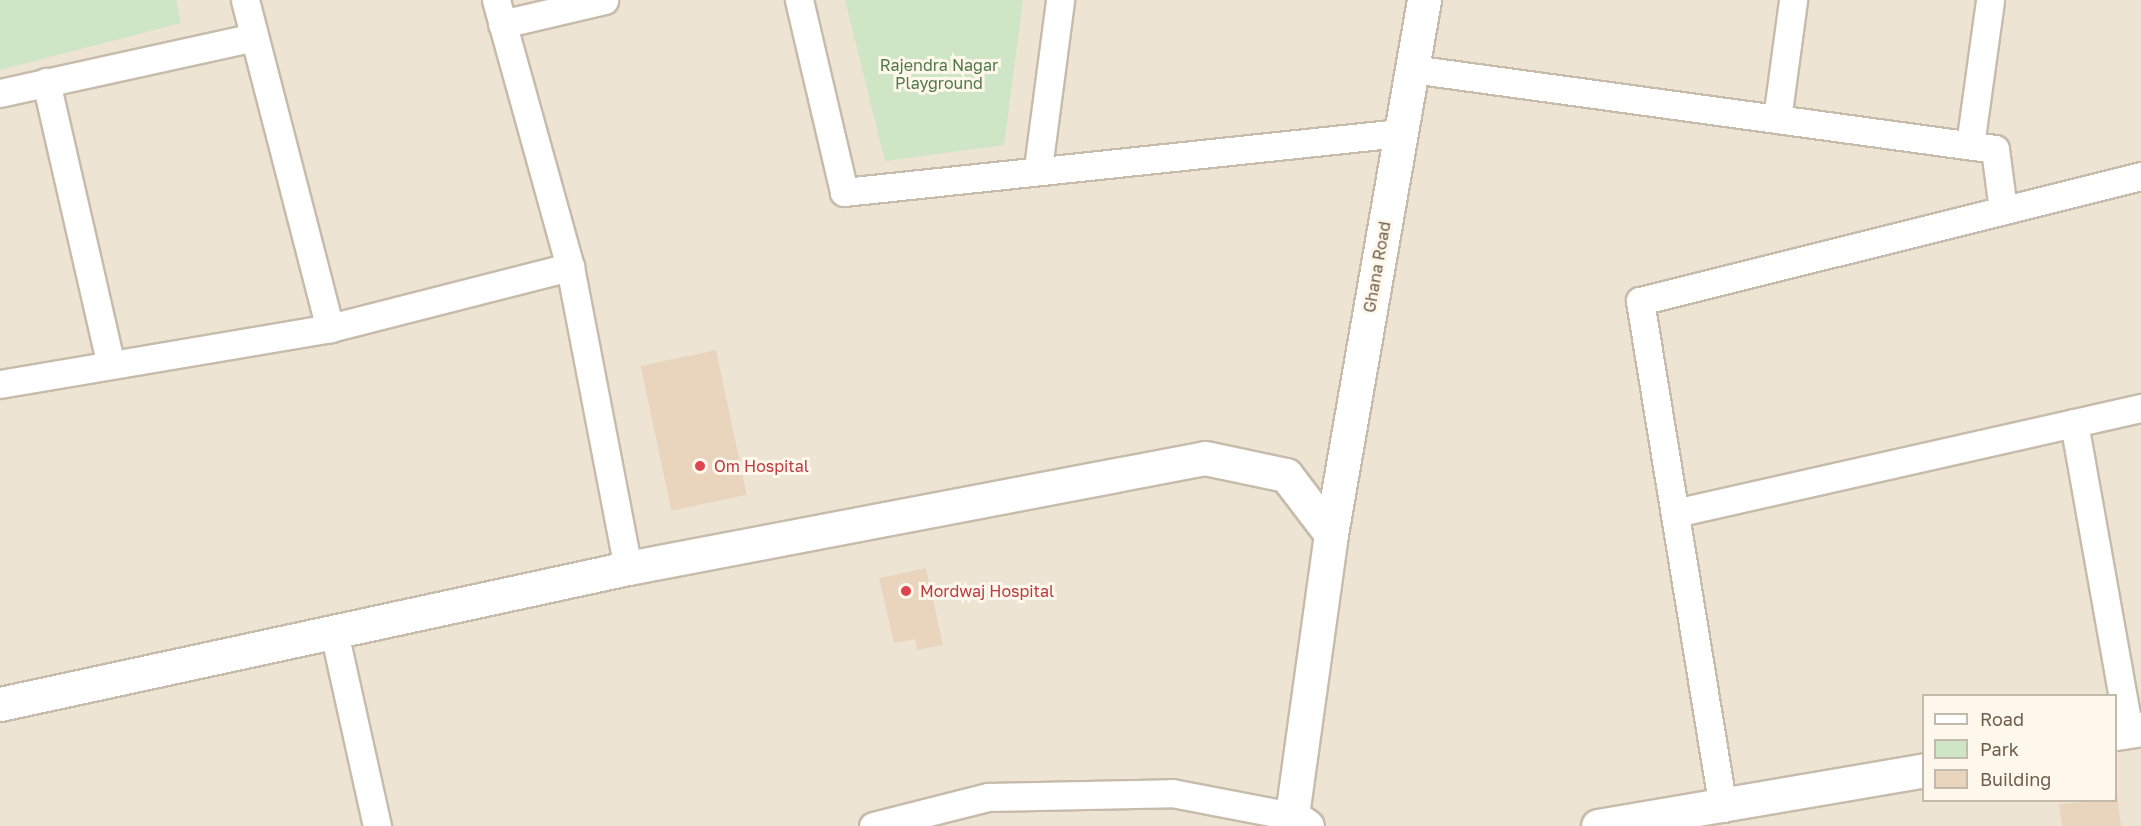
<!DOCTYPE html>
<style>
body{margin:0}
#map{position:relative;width:2141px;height:826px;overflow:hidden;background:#f9f4e5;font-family:"Golos Text",sans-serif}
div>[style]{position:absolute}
.residential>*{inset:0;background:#ede4d3}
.green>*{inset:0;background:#cee5c6}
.building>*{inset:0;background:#e9d5be;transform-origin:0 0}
.roads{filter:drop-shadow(2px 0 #c7bbab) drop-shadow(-2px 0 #c7bbab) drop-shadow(0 2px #c7bbab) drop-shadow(0 -2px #c7bbab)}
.minor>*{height:27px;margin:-13.5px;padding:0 13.5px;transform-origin:13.5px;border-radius:13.5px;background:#fff}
.tertiary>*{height:33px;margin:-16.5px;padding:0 16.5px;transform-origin:16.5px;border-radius:16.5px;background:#fff}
.dots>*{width:16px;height:16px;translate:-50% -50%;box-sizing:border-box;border:3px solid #fdf8eb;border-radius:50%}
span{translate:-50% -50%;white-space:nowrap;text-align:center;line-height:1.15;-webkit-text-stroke:6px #fdf8eb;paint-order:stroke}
.park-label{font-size:16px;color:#52794a}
.street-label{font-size:16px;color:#6f5e4e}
.health-label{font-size:16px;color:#be3a42}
.left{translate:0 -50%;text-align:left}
.legend{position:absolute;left:1922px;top:694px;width:195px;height:108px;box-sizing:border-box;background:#fdf8eb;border:2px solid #c4baac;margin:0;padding:8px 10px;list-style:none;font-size:18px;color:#6f5e4e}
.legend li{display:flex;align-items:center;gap:12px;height:30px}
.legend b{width:30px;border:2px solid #c4baac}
</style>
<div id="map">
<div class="residential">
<div style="clip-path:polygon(evenodd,0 0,2141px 0,2141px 826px,0 826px,0 0,1924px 696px,2116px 696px,2116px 800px,1924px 800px,1924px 696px)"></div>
</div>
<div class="green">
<div style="clip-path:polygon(0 0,176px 0,181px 23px,0 70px)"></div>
<div style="clip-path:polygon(845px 0,1023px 0,1004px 145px,885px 161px)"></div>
</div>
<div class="building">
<div style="left:716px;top:350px;width:148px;height:77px;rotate:78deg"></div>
<div style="clip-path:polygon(926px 568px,943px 645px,917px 650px,915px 639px,894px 643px,879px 578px)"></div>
<div style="clip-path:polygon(2117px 793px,2121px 826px,2062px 826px,2059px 804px,2116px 800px)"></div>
</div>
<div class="roads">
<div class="minor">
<div style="left:245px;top:0;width:339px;rotate:75.5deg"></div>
<div style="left:496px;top:0;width:277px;rotate:74.5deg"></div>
<div style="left:570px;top:267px;width:307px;rotate:79.1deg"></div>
<div style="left:799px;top:0;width:197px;rotate:76.8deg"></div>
<div style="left:844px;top:192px;width:559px;rotate:-6.06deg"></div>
<div style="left:502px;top:24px;width:105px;rotate:-13.2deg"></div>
<div style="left:1412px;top:69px;width:588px;rotate:7.81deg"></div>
<div style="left:1995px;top:149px;width:62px;rotate:82.5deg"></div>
<div style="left:46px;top:82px;width:290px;rotate:77.1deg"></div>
<div style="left:0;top:93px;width:260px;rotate:-12.4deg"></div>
<div style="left:1777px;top:119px;width:120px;rotate:-82.3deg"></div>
<div style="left:1970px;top:145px;width:146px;rotate:-82.1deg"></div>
<div style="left:1038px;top:168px;width:169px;rotate:-82.5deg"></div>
<div style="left:0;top:384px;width:335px;rotate:-9.6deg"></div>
<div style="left:330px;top:328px;width:248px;rotate:-14.3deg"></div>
<div style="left:2074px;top:423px;width:313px;rotate:79.9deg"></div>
<div style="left:1675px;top:513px;width:478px;rotate:-12.7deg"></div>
<div style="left:334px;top:632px;width:199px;rotate:77.5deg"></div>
<div style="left:1723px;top:808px;width:514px;rotate:-99.3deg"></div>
<div style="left:1640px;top:301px;width:516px;rotate:-14.01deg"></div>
<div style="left:873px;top:826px;width:119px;rotate:-14.2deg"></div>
<div style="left:988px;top:797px;width:184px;rotate:-1.2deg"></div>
<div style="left:1172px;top:793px;width:122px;rotate:10.9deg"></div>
</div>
<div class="tertiary">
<div style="left:1331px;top:534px;width:542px;rotate:-80.12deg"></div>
<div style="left:0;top:704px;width:643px;rotate:-12.22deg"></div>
<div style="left:628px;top:568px;width:587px;rotate:-10.79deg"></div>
<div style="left:1205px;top:458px;width:83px;rotate:11.9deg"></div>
<div style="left:1286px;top:475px;width:74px;rotate:52.7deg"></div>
<div style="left:1331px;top:534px;width:285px;rotate:97.9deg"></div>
<div style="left:1292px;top:816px;width:18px;rotate:34deg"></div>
<div style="left:2116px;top:733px;width:25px;rotate:-9deg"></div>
<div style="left:1598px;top:826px;width:331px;rotate:-9.7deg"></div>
</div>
</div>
<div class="dots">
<div style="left:700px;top:466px;background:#e0444e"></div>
<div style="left:906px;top:591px;background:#e0444e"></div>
</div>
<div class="park-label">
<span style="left:939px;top:74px">Rajendra Nagar<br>Playground</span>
</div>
<div class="street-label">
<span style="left:1377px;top:267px;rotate:-80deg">Ghana Road</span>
</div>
<div class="health-label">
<span class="left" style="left:714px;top:466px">Om Hospital</span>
<span class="left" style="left:920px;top:591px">Mordwaj Hospital</span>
</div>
<ul class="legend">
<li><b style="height:8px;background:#fff"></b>Road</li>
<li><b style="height:16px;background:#cee5c6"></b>Park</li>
<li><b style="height:16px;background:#e9d5be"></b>Building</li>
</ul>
</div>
